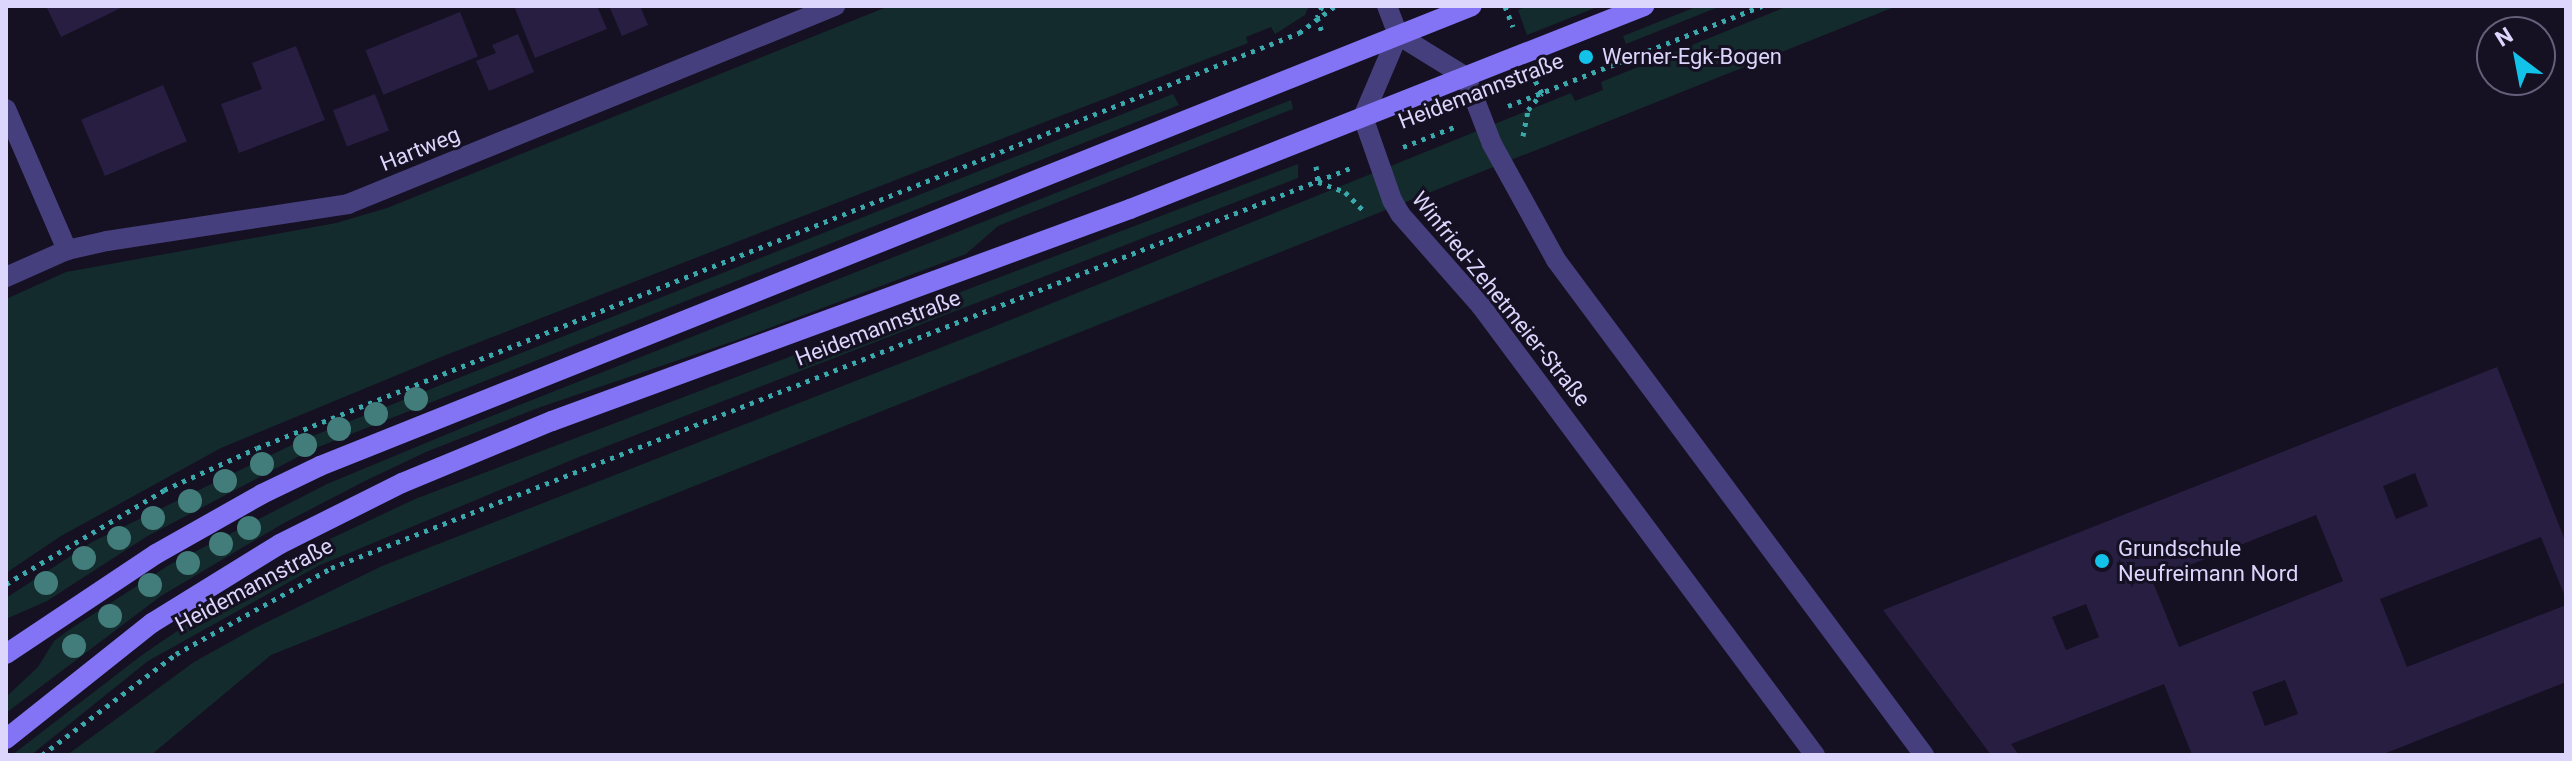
<!DOCTYPE html>
<meta charset="utf-8">
<style>
body{margin:0}
#map{position:relative;width:2572px;height:761px;overflow:hidden;background:#151022;font-family:Roboto,sans-serif}
div>[style]{position:absolute}
.green>*{inset:0;background:#132b2c}
.building>*{inset:0;background:#281e42;transform-origin:0 0}
.path>*{height:5px;margin-top:-2.5px;transform-origin:0;background:repeating-linear-gradient(90deg,#39a9ac 0 4px,transparent 0 10px)}
.street>*{height:20px;margin:-10px;padding:0 10px;transform-origin:10px;border-radius:10px;background:#463f7d}
.secondary>*{height:20px;margin:-10px;padding:0 10px;transform-origin:10px;border-radius:10px;background:#8274f4}
.trees>*{width:24px;height:24px;margin:-12px;border-radius:50%;background:#427d7b}
.dots>*{width:22px;height:22px;translate:-50% -50%;box-sizing:border-box;border:4px solid #151022;border-radius:50%}
span{translate:-50% -50%;white-space:nowrap;text-align:center;line-height:1.15;-webkit-text-stroke:6px #151022;paint-order:stroke}
.poi-label{font-size:22px;color:#dcd5fc}
.left{translate:0 -50%;text-align:left}
.street-label{font-size:22px;color:#dcd5fc}
.frame{position:absolute;inset:0;border:8px solid #dcd5fc;pointer-events:none}
.north{position:absolute;left:2476px;top:16px;width:80px;height:80px;box-sizing:border-box;background:#151022;border:2px solid #655f79;border-radius:50%;rotate:328deg;font-size:22px;font-weight:700;line-height:32px;text-align:center;color:#dcd5fc}
.north::after{content:'';display:block;margin:auto;width:28px;height:36px;background:#13c2e9;clip-path:polygon(50% 0,100% 100%,50% 72%,0 100%)}
</style>
<div id="map">
<div class="green">
<div style="clip-path:polygon(889px 6px,1309px 6px,1305px 15px,1275px 34px,1271px 27px,1246px 37px,1248px 43px,441px 357px,221px 448px,61px 536px,6px 573px,6px 299px,66px 272px,336px 223px,387px 208px)"></div>
<div style="clip-path:polygon(1527px 6px,1600px 6px,1527px 35px,1518px 10px)"></div>
<div style="clip-path:polygon(1698px 6px,1721px 6px,1626px 44px,1623px 36px)"></div>
<div style="clip-path:polygon(1788px 6px,1897px 6px,271px 655px,151px 755px,67px 755px,194px 662px,257px 627px,382px 566px,983px 331px,1571px 93px,1575px 101px,1603px 90px,1601px 82px)"></div>
<div style="clip-path:polygon(1173px 94px,1179px 105px,311px 450px,146px 537px,47px 601px,6px 619px,6px 598px,92px 542px,300px 441px)"></div>
<div style="clip-path:polygon(1291px 100px,1293px 109px,998px 226px,966px 254px,740px 339px,538px 408px,426px 452px,365px 481px,284px 523px,161px 596px,6px 713px,6px 697px,38px 667px,54px 641px,69px 630px,169px 565px,327px 484px,469px 425px)"></div>
<div style="clip-path:polygon(1298px 164px,1298px 178px,579px 457px,318px 566px,148px 661px,31px 755px,12px 755px,142px 655px,205px 612px,330px 539px,415px 499px)"></div>
</div>
<div class="building">
<div style="clip-path:polygon(46px 6px,125px 6px,61px 37px)"></div>
<div style="clip-path:polygon(514px 6px,597px 6px,607px 29px,535px 58px)"></div>
<div style="clip-path:polygon(609px 6px,640px 6px,648px 25px,622px 36px)"></div>
<div style="left:460px;top:12px;width:48px;height:102px;rotate:68deg"></div>
<div style="clip-path:polygon(518px 34px,534px 72px,489px 91px,476px 61px,496px 53px,492px 45px)"></div>
<div style="clip-path:polygon(296px 46px,325px 120px,239px 153px,221px 104px,262px 89px,252px 63px)"></div>
<div style="left:163px;top:85px;width:61px;height:89px;rotate:67deg"></div>
<div style="left:375px;top:94px;width:39px;height:45px;rotate:69deg"></div>
<div style="clip-path:polygon(evenodd,2497px 367px,2566px 543px,2566px 599px,2541px 537px,2380px 599px,2407px 667px,2566px 605px,2566px 682px,2381px 755px,2192px 755px,2164px 684px,2011px 744px,2019px 755px,1991px 755px,1883px 610px,2497px 367px,2415px 473px,2428px 506px,2396px 519px,2383px 486px,2415px 473px,2497px 367px,2316px 515px,2343px 581px,2179px 647px,2152px 580px,2316px 515px,2497px 367px,2086px 604px,2099px 637px,2066px 650px,2052px 617px,2086px 604px,2497px 367px,2285px 680px,2298px 714px,2265px 726px,2252px 692px,2285px 680px)"></div>
</div>
<div class="path">
<div style="left:1322px;top:6px;width:12px;rotate:114deg"></div>
<div style="left:1317px;top:17px;width:19px;rotate:72deg"></div>
<div style="left:1505px;top:6px;width:22px;rotate:69deg"></div>
<div style="left:1508px;top:106px;width:273px;rotate:-21.5deg"></div>
<div style="left:1523px;top:136px;width:26px;rotate:-79deg"></div>
<div style="left:1528px;top:110px;width:22px;rotate:-51deg"></div>
<div style="left:1542px;top:93px;width:18px;rotate:-119deg"></div>
<div style="left:1403px;top:147px;width:58px;rotate:-21.3deg"></div>
<div style="left:1316px;top:166px;width:16px;rotate:83deg"></div>
<div style="left:1318px;top:182px;width:29px;rotate:20deg"></div>
<div style="left:1345px;top:192px;width:25px;rotate:45deg"></div>
<div style="left:6px;top:584px;width:184px;rotate:-30.7deg"></div>
<div style="left:164px;top:490px;width:102px;rotate:-24.3deg"></div>
<div style="left:257px;top:448px;width:1122px;rotate:-21.72deg"></div>
<div style="left:1299px;top:33px;width:45px;rotate:-36.9deg"></div>
<div style="left:42px;top:755px;width:168px;rotate:-37deg"></div>
<div style="left:176px;top:654px;width:177px;rotate:-29deg"></div>
<div style="left:331px;top:568px;width:1098px;rotate:-21.42deg"></div>
</div>
<div class="street">
<div style="left:1387px;top:6px;width:31px;rotate:69deg"></div>
<div style="left:1398px;top:35px;width:80px;rotate:31.7deg"></div>
<div style="left:1466px;top:77px;width:72px;rotate:68.8deg"></div>
<div style="left:1492px;top:144px;width:132px;rotate:61.1deg"></div>
<div style="left:1556px;top:260px;width:617px;rotate:53.37deg"></div>
<div style="left:1398px;top:35px;width:89px;rotate:113.1deg"></div>
<div style="left:1363px;top:117px;width:88px;rotate:70.7deg"></div>
<div style="left:1392px;top:200px;width:16px;rotate:60deg"></div>
<div style="left:1400px;top:214px;width:123px;rotate:48.6deg"></div>
<div style="left:1481px;top:306px;width:560px;rotate:53.36deg"></div>
<div style="left:6px;top:109px;width:154px;rotate:66.6deg"></div>
<div style="left:6px;top:277px;width:67px;rotate:-23.9deg"></div>
<div style="left:67px;top:250px;width:41px;rotate:-12.7deg"></div>
<div style="left:107px;top:241px;width:244px;rotate:-8.7deg"></div>
<div style="left:348px;top:204px;width:526px;rotate:-22.13deg"></div>
</div>
<div class="secondary">
<div style="left:6px;top:654px;width:180px;rotate:-33.7deg"></div>
<div style="left:156px;top:554px;width:122px;rotate:-29.5deg"></div>
<div style="left:262px;top:494px;width:64px;rotate:-25.8deg"></div>
<div style="left:320px;top:466px;width:1240px;rotate:-21.77deg"></div>
<div style="left:6px;top:739px;width:186px;rotate:-38.5deg"></div>
<div style="left:152px;top:623px;width:150px;rotate:-31.7deg"></div>
<div style="left:280px;top:544px;width:136px;rotate:-26.6deg"></div>
<div style="left:402px;top:483px;width:162px;rotate:-22.5deg"></div>
<div style="left:552px;top:421px;width:616px;rotate:-20.14deg"></div>
<div style="left:1130px;top:209px;width:553px;rotate:-21.55deg"></div>
</div>
<div class="trees">
<div style="left:416px;top:399px"></div>
<div style="left:376px;top:414px"></div>
<div style="left:339px;top:429px"></div>
<div style="left:305px;top:445px"></div>
<div style="left:262px;top:464px"></div>
<div style="left:225px;top:481px"></div>
<div style="left:190px;top:501px"></div>
<div style="left:153px;top:518px"></div>
<div style="left:249px;top:528px"></div>
<div style="left:119px;top:538px"></div>
<div style="left:221px;top:544px"></div>
<div style="left:84px;top:558px"></div>
<div style="left:188px;top:563px"></div>
<div style="left:46px;top:583px"></div>
<div style="left:150px;top:585px"></div>
<div style="left:110px;top:616px"></div>
<div style="left:74px;top:646px"></div>
</div>
<div class="dots">
<div style="left:1586px;top:57px;background:#13c2e9"></div>
<div style="left:2102px;top:561px;background:#13c2e9"></div>
</div>
<div class="poi-label">
<span class="left" style="left:1602px;top:57px">Werner-Egk-Bogen</span>
<span class="left" style="left:2118px;top:561px">Grundschule<br>Neufreimann Nord</span>
</div>
<div class="street-label">
<span style="left:1481px;top:91px;rotate:-21deg">Heidemannstraße</span>
<span style="left:420px;top:149px;rotate:-22deg">Hartweg</span>
<span style="left:1501px;top:299px;rotate:51deg">Winfried-Zehetmeier-Straße</span>
<span style="left:878px;top:328px;rotate:-21deg">Heidemannstraße</span>
<span style="left:254px;top:585px;rotate:-28deg">Heidemannstraße</span>
</div>
<div class="frame"></div>
<div class="north">N</div>
</div>
